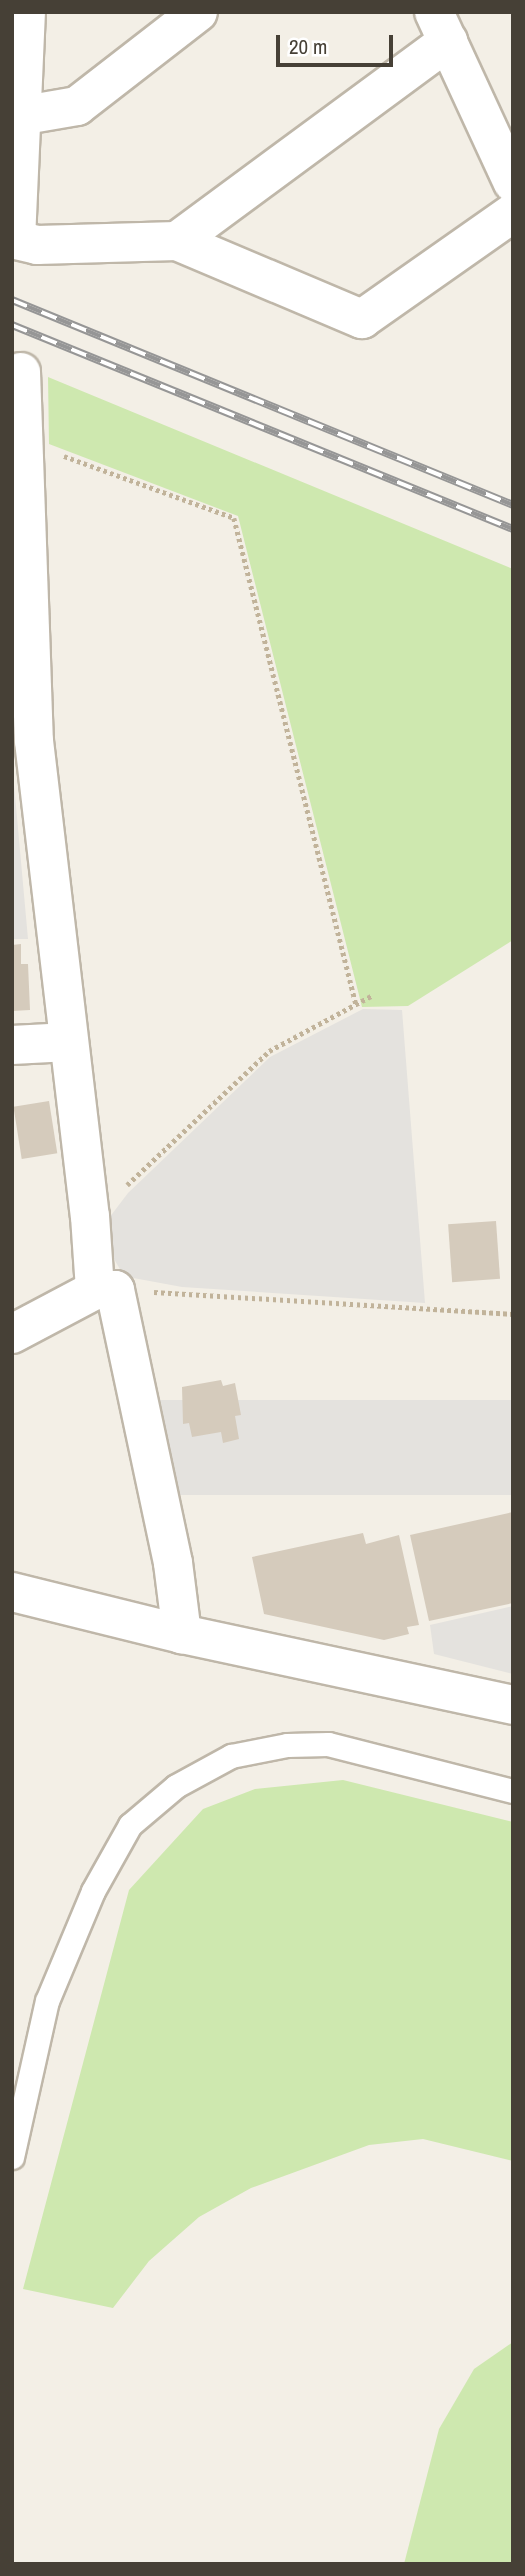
<!DOCTYPE html>
<style>
body{margin:0}
#map{position:relative;width:525px;height:2576px;overflow:hidden;background:#f3efe6;font-family:"Archivo Narrow",sans-serif}
div>[style]{position:absolute}
.green>*{inset:0;background:#cee8af}
.parking>*{inset:0;background:#e4e2de;transform-origin:0 0}
.building>*{inset:0;background:#d5cbbc;transform-origin:0 0}
.path>*{height:4.5px;margin-top:-2.25px;transform-origin:0;background:repeating-linear-gradient(90deg,#c1b39a 0 3.5px,transparent 0 7px)}
.roads{filter:drop-shadow(2px 0 #bfb7a9) drop-shadow(-2px 0 #bfb7a9) drop-shadow(0 2px #bfb7a9) drop-shadow(0 -2px #bfb7a9)}
.service>*{height:23px;margin:-11.5px;padding:0 11.5px;transform-origin:11.5px;border-radius:11.5px;background:#fff}
.minor>*{height:38px;margin:-19px;padding:0 19px;transform-origin:19px;border-radius:19px;background:#fff}
.tertiary>*{height:38px;margin:-19px;padding:0 19px;transform-origin:19px;border-radius:19px;background:#fff}
.rail>*{height:8px;margin-top:-4px;transform-origin:0;background:repeating-linear-gradient(90deg,#fff 0 16px,#969696 0 32px);box-sizing:border-box;border-block:2px solid #969696}
span{translate:-50% -50%;white-space:nowrap;text-align:center;line-height:1.15;-webkit-text-stroke:5px #fff;paint-order:stroke}
.frame{position:absolute;inset:0;border:14px solid #464036;pointer-events:none}
.scale{position:absolute;left:276px;top:35px;width:117px;height:32px;box-sizing:border-box;border:4px solid #464036;border-top:0;padding-left:9px;font-size:21px;line-height:24px;white-space:nowrap;color:#464036;-webkit-text-stroke:5px #fff;paint-order:stroke}
</style>
<div id="map">
<div class="green">
<div style="clip-path:polygon(48px 377px,513px 569px,513px 940px,408px 1006px,362px 1007px,238px 516px,49px 444px)"></div>
<div style="clip-path:polygon(343px 1780px,513px 1822px,513px 2161px,423px 2139px,369px 2145px,251px 2188px,199px 2217px,149px 2261px,113px 2308px,23px 2289px,129px 1890px,203px 1809px,255px 1789px)"></div>
<div style="clip-path:polygon(513px 2342px,513px 2564px,404px 2564px,439px 2429px,474px 2369px)"></div>
</div>
<div class="parking">
<div style="clip-path:polygon(12px 762px,28px 939px,12px 939px)"></div>
<div style="clip-path:polygon(363px 1009px,402px 1010px,425px 1303px,182px 1287px,128px 1277px,121px 1271px,110px 1252px,106px 1222px,128px 1193px,270px 1057px)"></div>
<div style="left:513px;top:1400px;width:95px;height:355px;rotate:90deg"></div>
<div style="clip-path:polygon(513px 1606px,513px 1674px,434px 1654px,430px 1625px)"></div>
</div>
<div class="building">
<div style="clip-path:polygon(21px 944px,21px 964px,28px 964px,30px 1010px,12px 1011px,12px 945px)"></div>
<div style="left:49px;top:1101px;width:53px;height:36px;rotate:81deg"></div>
<div style="left:496px;top:1221px;width:58px;height:48px;rotate:86deg"></div>
<div style="clip-path:polygon(221px 1380px,223px 1386px,235px 1383px,241px 1415px,235px 1416px,239px 1439px,223px 1443px,221px 1432px,192px 1437px,189px 1423px,183px 1424px,182px 1387px)"></div>
<div style="clip-path:polygon(513px 1512px,513px 1603px,429px 1621px,410px 1535px)"></div>
<div style="clip-path:polygon(363px 1533px,366px 1544px,399px 1535px,419px 1625px,407px 1627px,409px 1634px,384px 1640px,264px 1614px,252px 1557px)"></div>
</div>
<div class="path">
<div style="left:64px;top:456px;width:181px;rotate:20deg"></div>
<div style="left:234px;top:518px;width:501px;rotate:75.91deg"></div>
<div style="left:127px;top:1185px;width:195px;rotate:-43.3deg"></div>
<div style="left:269px;top:1051px;width:118px;rotate:-28.3deg"></div>
<div style="left:154px;top:1292px;width:360px;rotate:3.5deg"></div>
</div>
<div class="roads">
<div class="service">
<div style="left:12px;top:2157px;width:160px;rotate:-77.4deg"></div>
<div style="left:47px;top:2001px;width:119px;rotate:-67.3deg"></div>
<div style="left:93px;top:1891px;width:76px;rotate:-60.7deg"></div>
<div style="left:130px;top:1825px;width:60px;rotate:-40.3deg"></div>
<div style="left:176px;top:1786px;width:63px;rotate:-28.6deg"></div>
<div style="left:231px;top:1756px;width:57px;rotate:-11.1deg"></div>
<div style="left:287px;top:1745px;width:41px;rotate:-1.4deg"></div>
<div style="left:328px;top:1744px;width:191px;rotate:14.3deg"></div>
</div>
<div class="minor">
<div style="left:434px;top:12px;width:188px;rotate:65.2deg"></div>
<div style="left:19px;top:116px;width:59px;rotate:-9.8deg"></div>
<div style="left:77px;top:106px;width:153px;rotate:-37.8deg"></div>
<div style="left:12px;top:239px;width:4px;rotate:14deg"></div>
<div style="left:16px;top:240px;width:228px;rotate:-87.5deg"></div>
<div style="left:16px;top:240px;width:22px;rotate:13deg"></div>
<div style="left:37px;top:245px;width:140px;rotate:-1.6deg"></div>
<div style="left:177px;top:241px;width:201px;rotate:22.9deg"></div>
<div style="left:362px;top:319px;width:184px;rotate:-35.1deg"></div>
<div style="left:177px;top:241px;width:337px;rotate:-36.4deg"></div>
<div style="left:21px;top:372px;width:369px;rotate:88deg"></div>
<div style="left:34px;top:741px;width:478px;rotate:83.3deg"></div>
<div style="left:90px;top:1216px;width:74px;rotate:86.1deg"></div>
<div style="left:12px;top:1045px;width:57px;rotate:-3deg"></div>
<div style="left:12px;top:1334px;width:94px;rotate:-27.9deg"></div>
<div style="left:95px;top:1290px;width:20px"></div>
<div style="left:115px;top:1290px;width:279px;rotate:78deg"></div>
<div style="left:173px;top:1563px;width:72px;rotate:82.8deg"></div>
</div>
<div class="tertiary">
<div style="left:12px;top:1592px;width:175px;rotate:13.9deg"></div>
<div style="left:182px;top:1634px;width:339px;rotate:12.1deg"></div>
</div>
</div>
<div class="rail">
<div style="left:12px;top:300px;width:541px;rotate:22.25deg"></div>
<div style="left:12px;top:325px;width:541px;rotate:22.16deg"></div>
</div>
<div class="frame"></div>
<div class="scale">20 m</div>
</div>
